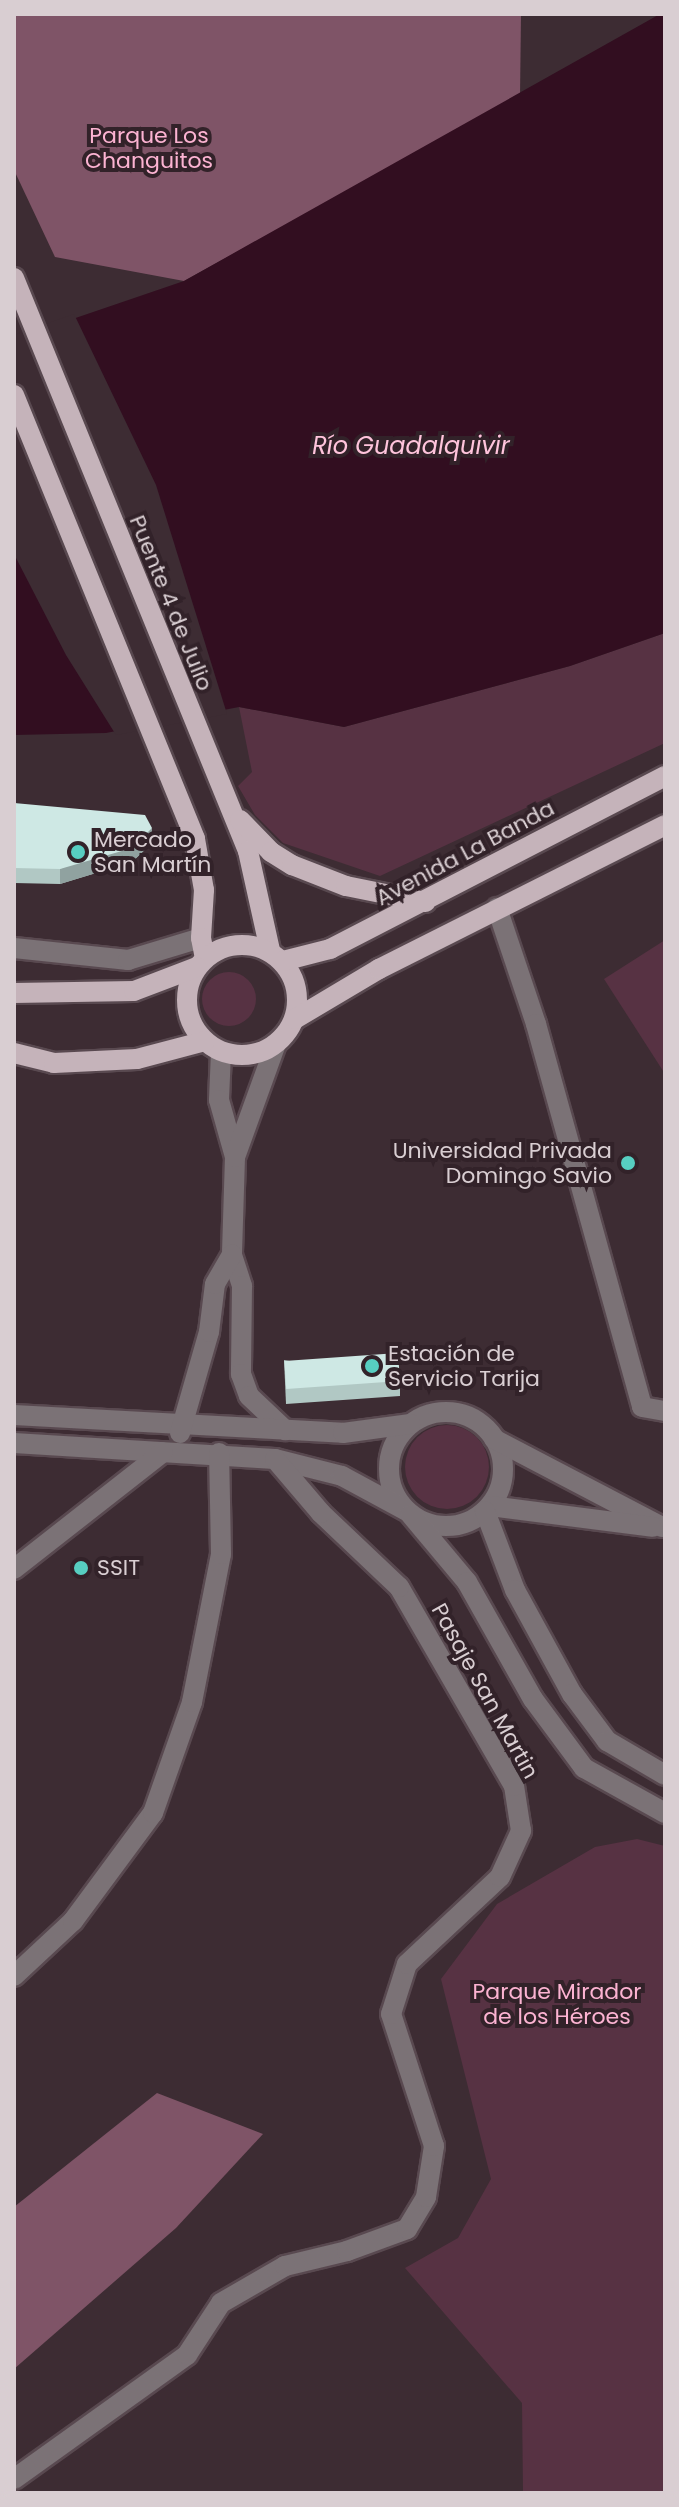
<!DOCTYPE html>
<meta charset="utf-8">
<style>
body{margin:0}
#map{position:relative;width:679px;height:2507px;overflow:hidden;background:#3d2c33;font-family:Poppins,sans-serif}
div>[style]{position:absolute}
.green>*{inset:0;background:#573243}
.round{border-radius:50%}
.forest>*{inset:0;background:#7f5467}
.water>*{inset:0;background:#320e20}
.pier>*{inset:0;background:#3d2c33}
.roads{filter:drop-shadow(2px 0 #594950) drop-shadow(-2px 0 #594950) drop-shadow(0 2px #594950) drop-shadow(0 -2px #594950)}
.minor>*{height:20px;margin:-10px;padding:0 10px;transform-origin:10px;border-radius:10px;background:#7b7276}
.minor>.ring{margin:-10px;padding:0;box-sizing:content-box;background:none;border:20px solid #7b7276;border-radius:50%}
.major>*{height:20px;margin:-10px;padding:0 10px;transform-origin:10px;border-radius:10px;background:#c5b3ba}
.major>.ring{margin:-10px;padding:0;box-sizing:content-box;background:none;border:20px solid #c5b3ba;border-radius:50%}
.wall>*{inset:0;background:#b1c8c4}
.shaded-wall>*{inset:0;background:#90a2a0}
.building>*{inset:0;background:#cee8e4;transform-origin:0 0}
.dots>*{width:22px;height:22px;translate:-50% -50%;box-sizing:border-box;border:4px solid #322229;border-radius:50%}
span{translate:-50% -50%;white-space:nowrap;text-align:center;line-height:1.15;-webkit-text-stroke:8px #322229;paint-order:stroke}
.park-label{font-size:22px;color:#fcb3d2}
.street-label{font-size:22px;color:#d9ced2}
.poi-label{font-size:22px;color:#d9ced2}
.left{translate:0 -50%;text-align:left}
.right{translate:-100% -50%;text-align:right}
.water-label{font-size:24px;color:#ffc4dc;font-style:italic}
.frame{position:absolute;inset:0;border:16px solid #d9ced2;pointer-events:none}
</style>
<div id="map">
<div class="green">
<div style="clip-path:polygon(665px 633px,665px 743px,380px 876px,283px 843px,255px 815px,238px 786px,252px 772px,239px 707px,344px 727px,570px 666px)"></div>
<div style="clip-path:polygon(665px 940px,665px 1074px,604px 979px)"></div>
<div class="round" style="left:202px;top:972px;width:54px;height:54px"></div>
<div class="round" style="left:405px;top:1425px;width:84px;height:84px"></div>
<div style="clip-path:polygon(637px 1839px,665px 1846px,665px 2493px,523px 2493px,522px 2403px,405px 2268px,458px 2238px,491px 2179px,441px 1979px,497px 1904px,595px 1847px)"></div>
</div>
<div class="forest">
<div style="clip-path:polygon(14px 14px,521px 14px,520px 96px,184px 281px,55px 257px,14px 170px)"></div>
<div style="clip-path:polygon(157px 2093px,263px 2134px,176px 2228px,14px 2369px,14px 2207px)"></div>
</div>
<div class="water">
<div style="clip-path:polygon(660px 14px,665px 14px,665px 633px,570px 666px,344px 727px,239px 707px,106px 733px,14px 735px,14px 339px,184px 281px)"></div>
</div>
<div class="pier">
<div style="clip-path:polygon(74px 314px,156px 485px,227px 714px,116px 735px,66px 655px,14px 554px,14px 335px)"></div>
</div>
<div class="roads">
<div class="minor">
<div style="left:497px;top:908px;width:122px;rotate:71.4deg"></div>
<div style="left:536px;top:1024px;width:397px;rotate:74.5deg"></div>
<div style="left:642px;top:1407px;width:23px;rotate:10deg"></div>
<div style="left:14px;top:948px;width:115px;rotate:6deg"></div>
<div style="left:128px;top:960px;width:76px;rotate:-16.8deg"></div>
<div style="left:221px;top:1052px;width:48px;rotate:92.4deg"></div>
<div style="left:219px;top:1100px;width:59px;rotate:74.3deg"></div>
<div style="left:235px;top:1157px;width:98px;rotate:91.8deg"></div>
<div style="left:232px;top:1255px;width:33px;rotate:72deg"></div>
<div style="left:242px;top:1286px;width:88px;rotate:90.7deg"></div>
<div style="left:241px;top:1374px;width:23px;rotate:70deg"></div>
<div style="left:249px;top:1396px;width:50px;rotate:43.4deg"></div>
<div style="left:235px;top:1157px;width:120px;rotate:-70.1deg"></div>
<div class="ring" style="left:389px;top:1412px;width:94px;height:94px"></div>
<div style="left:14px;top:1415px;width:329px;rotate:3.1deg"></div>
<div style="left:343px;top:1433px;width:68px;rotate:-7.7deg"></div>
<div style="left:180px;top:1433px;width:105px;rotate:-74deg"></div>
<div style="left:209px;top:1332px;width:48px;rotate:-82.9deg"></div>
<div style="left:215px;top:1284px;width:34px;rotate:-60deg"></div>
<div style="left:494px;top:1439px;width:190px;rotate:27.6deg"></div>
<div style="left:14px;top:1443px;width:261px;rotate:3.5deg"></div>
<div style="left:275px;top:1459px;width:69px;rotate:14.2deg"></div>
<div style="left:342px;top:1476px;width:72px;rotate:28.4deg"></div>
<div style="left:490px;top:1506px;width:164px;rotate:7.3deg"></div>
<div style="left:485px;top:1511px;width:85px;rotate:69.2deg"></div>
<div style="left:515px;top:1590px;width:119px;rotate:61.3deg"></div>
<div style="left:572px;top:1694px;width:59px;rotate:53.3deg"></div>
<div style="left:607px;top:1741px;width:67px;rotate:30.4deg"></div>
<div style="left:411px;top:1515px;width:87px;rotate:50.1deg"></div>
<div style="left:467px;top:1582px;width:134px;rotate:60.6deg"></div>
<div style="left:533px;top:1699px;width:86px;rotate:53.5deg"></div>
<div style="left:584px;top:1768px;width:93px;rotate:29.1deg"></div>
<div style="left:14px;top:1569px;width:189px;rotate:-38.1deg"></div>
<div style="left:14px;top:1976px;width:81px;rotate:-43deg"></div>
<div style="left:73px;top:1921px;width:134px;rotate:-53.5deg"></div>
<div style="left:153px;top:1813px;width:118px;rotate:-70.6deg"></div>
<div style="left:192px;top:1702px;width:151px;rotate:-78.9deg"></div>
<div style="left:221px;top:1554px;width:101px;rotate:-91.1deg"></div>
<div style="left:14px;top:2479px;width:213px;rotate:-35.6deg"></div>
<div style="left:187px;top:2355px;width:62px;rotate:-56.8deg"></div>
<div style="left:221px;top:2303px;width:74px;rotate:-30deg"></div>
<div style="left:285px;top:2266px;width:64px;rotate:-13.6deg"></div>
<div style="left:347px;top:2251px;width:64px;rotate:-20.1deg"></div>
<div style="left:407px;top:2229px;width:37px;rotate:-59deg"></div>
<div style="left:426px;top:2197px;width:52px;rotate:-81.1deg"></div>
<div style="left:434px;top:2146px;width:139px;rotate:-108deg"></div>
<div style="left:391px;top:2014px;width:52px;rotate:-72.3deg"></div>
<div style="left:407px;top:1964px;width:127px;rotate:-43.1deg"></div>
<div style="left:500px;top:1877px;width:51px;rotate:-65.5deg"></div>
<div style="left:521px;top:1831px;width:46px;rotate:-98.8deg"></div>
<div style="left:514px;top:1786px;width:230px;rotate:-120deg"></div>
<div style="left:399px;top:1587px;width:108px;rotate:-136.5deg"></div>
<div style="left:321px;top:1513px;width:71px;rotate:-130.4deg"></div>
</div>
<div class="major">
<div style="left:14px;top:278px;width:619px;rotate:67.79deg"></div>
<div style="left:248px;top:851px;width:101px;rotate:77.5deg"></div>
<div style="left:14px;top:395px;width:479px;rotate:67.8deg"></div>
<div style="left:195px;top:839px;width:52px;rotate:80deg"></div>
<div style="left:204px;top:890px;width:48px;rotate:93.6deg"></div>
<div style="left:201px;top:938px;width:20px;rotate:79deg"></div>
<div style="left:240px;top:820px;width:45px;rotate:45.9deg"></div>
<div style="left:271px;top:852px;width:25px;rotate:32deg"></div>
<div style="left:292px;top:865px;width:58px;rotate:21.3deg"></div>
<div style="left:346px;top:886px;width:81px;rotate:11.4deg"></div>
<div class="ring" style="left:187px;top:945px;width:90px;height:90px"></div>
<div style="left:283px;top:961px;width:49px;rotate:-14.3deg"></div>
<div style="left:330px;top:949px;width:377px;rotate:-27.3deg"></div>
<div style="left:14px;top:993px;width:120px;rotate:-1deg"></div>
<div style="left:134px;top:991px;width:67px;rotate:-20.9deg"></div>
<div style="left:295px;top:1019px;width:98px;rotate:-30.8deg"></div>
<div style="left:379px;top:969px;width:320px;rotate:-26.7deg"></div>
<div style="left:14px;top:1053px;width:41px;rotate:14deg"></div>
<div style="left:54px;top:1063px;width:83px;rotate:-2.8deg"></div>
<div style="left:137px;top:1059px;width:70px;rotate:-14.8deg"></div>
</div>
</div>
<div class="wall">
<div style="clip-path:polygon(14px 803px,152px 843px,132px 862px,60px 884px,14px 883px)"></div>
<div style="clip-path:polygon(284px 1360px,400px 1381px,400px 1396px,286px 1404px)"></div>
</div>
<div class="shaded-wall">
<div style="clip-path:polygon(152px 828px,152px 843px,132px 862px,60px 884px,60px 869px)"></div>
</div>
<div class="building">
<div style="clip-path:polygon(14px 803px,145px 815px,152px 828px,132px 848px,60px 869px,14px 868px)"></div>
<div style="left:398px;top:1353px;width:28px;height:114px;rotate:86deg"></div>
</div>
<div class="dots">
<div style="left:78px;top:852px;background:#57cec1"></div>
<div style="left:628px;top:1163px;background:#57cec1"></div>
<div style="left:372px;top:1366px;background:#57cec1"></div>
<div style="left:81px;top:1568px;background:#57cec1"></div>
</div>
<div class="park-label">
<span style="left:149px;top:148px">Parque Los<br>Changuitos</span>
<span style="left:557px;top:2004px">Parque Mirador<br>de los Héroes</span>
</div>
<div class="street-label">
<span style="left:171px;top:603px;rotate:68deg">Puente 4 de Julio</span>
<span style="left:465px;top:853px;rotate:-28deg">Avenida La Banda</span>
<span style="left:485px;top:1691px;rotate:61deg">Pasaje San Martin</span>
</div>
<div class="poi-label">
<span class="left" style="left:94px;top:852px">Mercado<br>San Martín</span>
<span class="right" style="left:612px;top:1163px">Universidad Privada<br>Domingo Savio</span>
<span class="left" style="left:388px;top:1366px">Estación de<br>Servicio Tarija</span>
<span class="left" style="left:97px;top:1568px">SSIT</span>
</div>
<div class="water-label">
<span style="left:411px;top:446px">Río Guadalquivir</span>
</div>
<div class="frame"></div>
</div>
